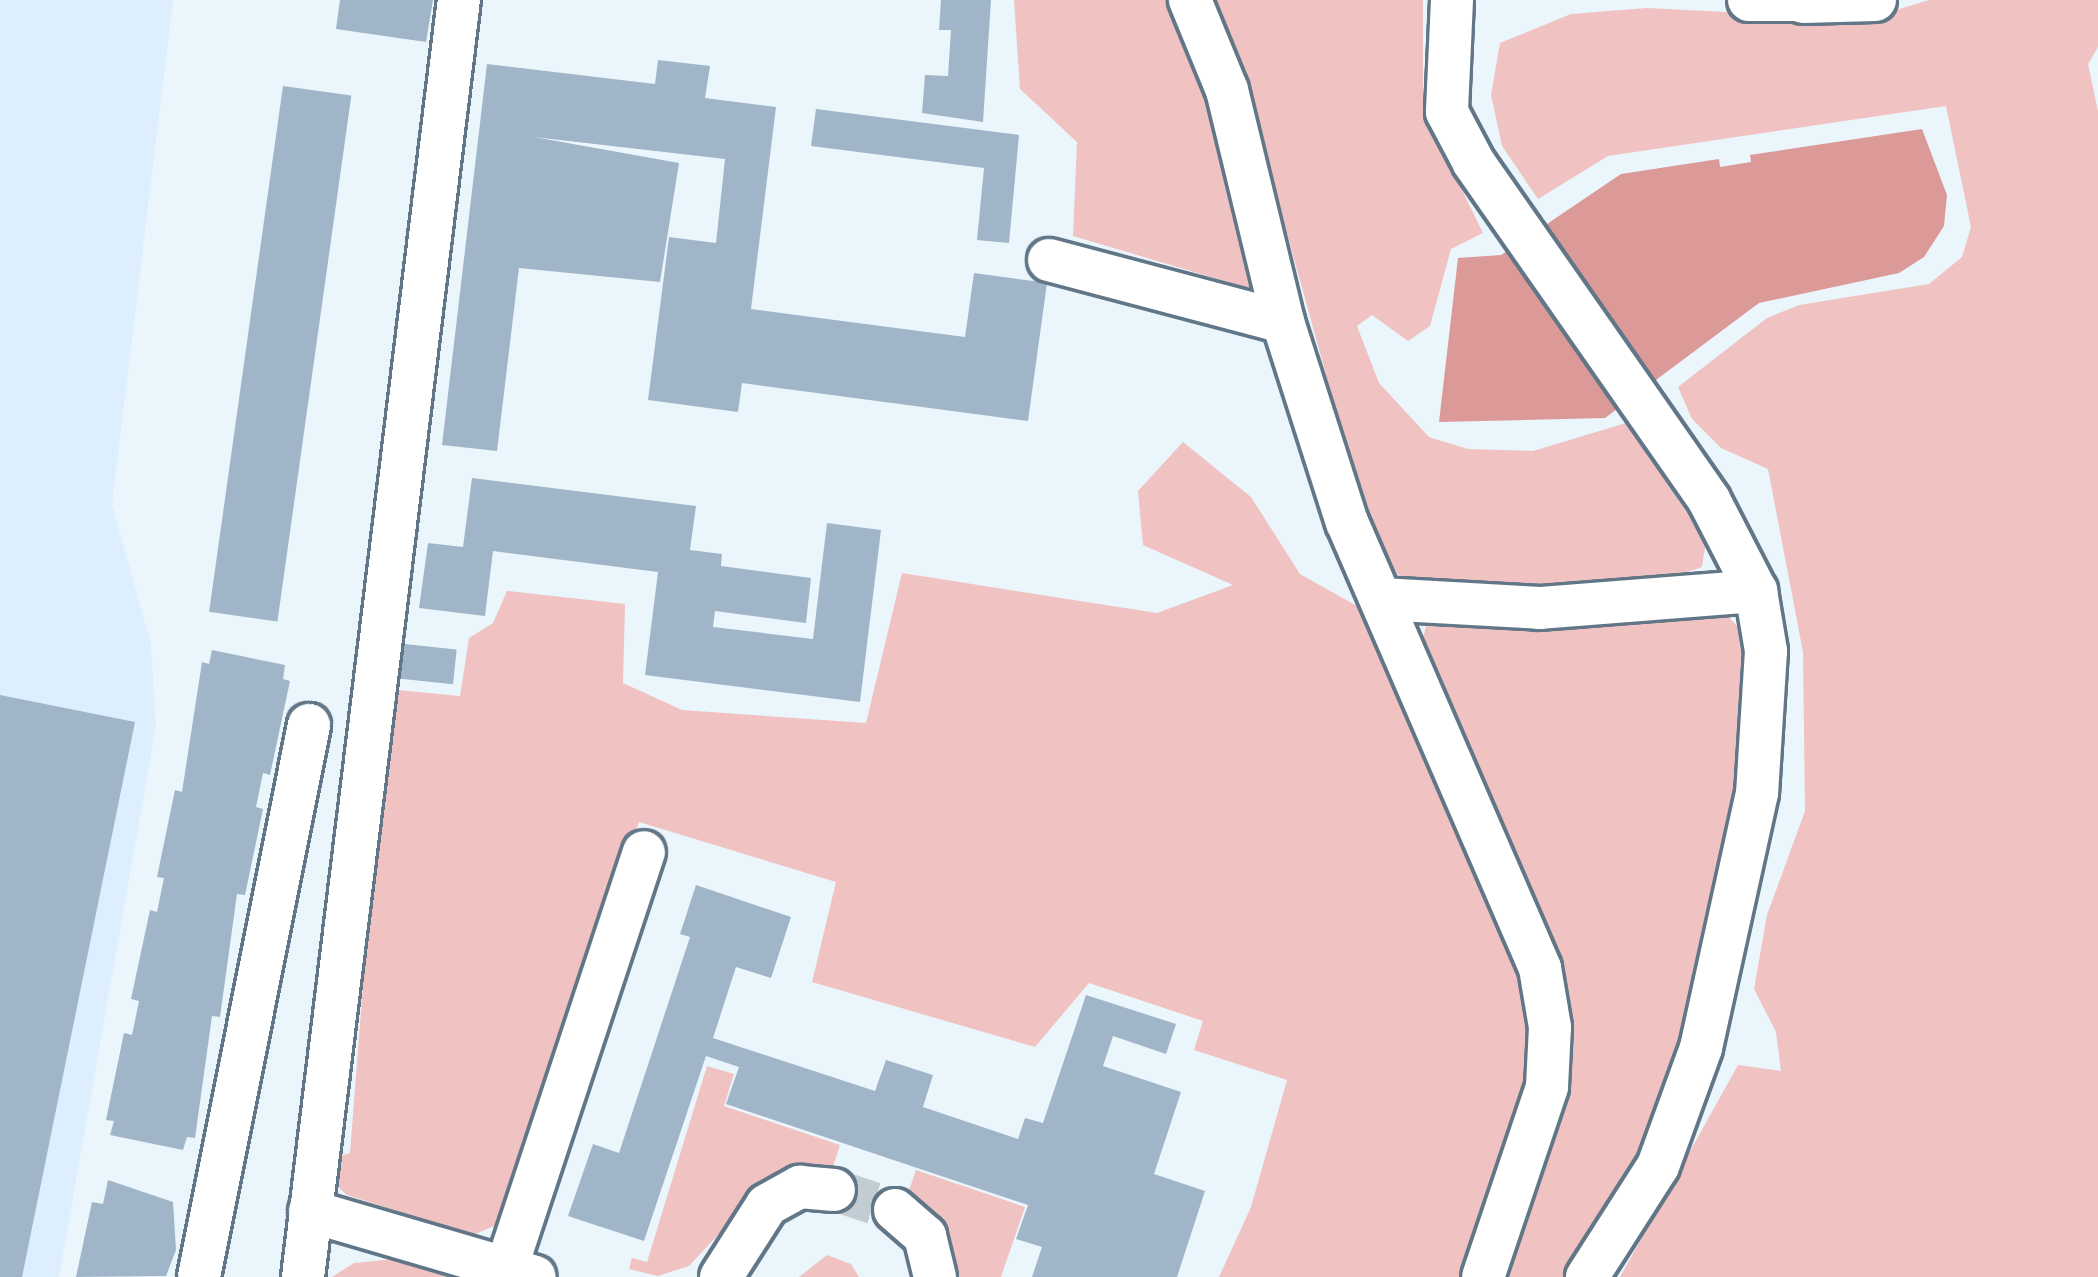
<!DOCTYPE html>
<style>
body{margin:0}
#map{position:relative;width:2098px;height:1277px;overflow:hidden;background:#ebf5fc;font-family:Lato,sans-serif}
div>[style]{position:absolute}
.built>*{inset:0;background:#ddeffe}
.green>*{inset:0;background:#f0c3c2}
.water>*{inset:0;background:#db9998}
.building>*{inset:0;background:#a0b6c8;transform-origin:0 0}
.minor-tunnel>*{height:42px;margin-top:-21px;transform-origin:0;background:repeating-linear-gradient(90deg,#c2ccd3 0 42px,transparent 0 63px)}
.roads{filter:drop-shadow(3px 0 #617687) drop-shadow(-3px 0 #617687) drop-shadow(0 3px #617687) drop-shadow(0 -3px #617687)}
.minor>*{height:42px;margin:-21px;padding:0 21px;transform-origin:21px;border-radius:21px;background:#fff}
span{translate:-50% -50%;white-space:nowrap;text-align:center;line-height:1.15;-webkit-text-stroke:9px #fff;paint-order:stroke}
</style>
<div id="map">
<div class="built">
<div style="clip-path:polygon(0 0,173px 0,112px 505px,151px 644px,156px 726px,59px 1277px,0 1277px)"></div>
</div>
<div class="green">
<div style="clip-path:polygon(1014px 0,1172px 0,1220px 104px,1258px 291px,1073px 236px,1077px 142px,1020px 89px)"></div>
<div style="clip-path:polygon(1206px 0,1423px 0,1423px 110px,1483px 233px,1451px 249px,1430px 326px,1408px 341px,1372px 315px,1357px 326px,1379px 383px,1429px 437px,1468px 449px,1533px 451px,1626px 423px,1706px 541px,1702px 567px,1656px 583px,1441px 592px,1397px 574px,1369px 530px,1280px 208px)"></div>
<div style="clip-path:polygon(1929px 0,2098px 0,2098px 47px,2088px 64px,2098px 111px,2098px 1277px,1620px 1277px,1738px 1065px,1781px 1071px,1776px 1032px,1754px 989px,1767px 915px,1805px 811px,1803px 652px,1768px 469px,1721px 448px,1692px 419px,1678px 387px,1767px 318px,1799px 305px,1929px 284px,1962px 257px,1971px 227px,1946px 106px,1608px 156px,1538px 199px,1502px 146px,1491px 95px,1500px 43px,1571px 14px,1647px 8px,1867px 19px)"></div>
<div style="clip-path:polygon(1183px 442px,1251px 497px,1300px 574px,1364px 610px,1526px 974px,1535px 1080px,1466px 1277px,1219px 1277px,1251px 1207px,1287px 1080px,1194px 1050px,1203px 1021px,1089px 983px,1035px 1047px,812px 982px,836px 882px,639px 822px,506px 1221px,473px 1235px,347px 1195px,330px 1180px,330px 1159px,350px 1153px,386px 689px,460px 696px,469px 638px,493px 623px,507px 591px,625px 604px,623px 683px,682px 710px,866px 723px,902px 573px,1157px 613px,1233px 585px,1143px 545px,1138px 491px)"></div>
<div style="clip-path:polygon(1726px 614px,1746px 636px,1743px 727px,1717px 898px,1670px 1075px,1643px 1147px,1567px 1277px,1495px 1277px,1559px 1092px,1419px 652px,1427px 623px)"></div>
<div style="clip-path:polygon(707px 1066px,734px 1074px,724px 1106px,840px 1145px,832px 1170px,754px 1196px,689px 1266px,658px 1276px,629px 1269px,632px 1258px,647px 1262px)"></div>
<div style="clip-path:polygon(916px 1170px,1025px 1207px,1001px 1277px,951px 1277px,906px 1199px)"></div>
<div style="clip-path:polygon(827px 1255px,851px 1264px,859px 1277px,799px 1277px)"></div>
<div style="clip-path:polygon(394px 1259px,447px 1277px,332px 1277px,354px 1263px)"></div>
</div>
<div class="water">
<div style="clip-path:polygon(1922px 129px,1947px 195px,1944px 226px,1924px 257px,1899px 273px,1759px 303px,1605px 418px,1439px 422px,1458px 258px,1501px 255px,1621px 174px,1719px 159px,1720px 167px,1751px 162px,1750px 155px)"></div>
</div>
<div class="building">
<div style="clip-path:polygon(340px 0,433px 0,426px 42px,336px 29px)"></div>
<div style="clip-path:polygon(941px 0,991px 0,983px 122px,922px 113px,925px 75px,948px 76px,951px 30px,939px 30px)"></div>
<div style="clip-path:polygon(658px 60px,710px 66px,705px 98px,776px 107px,751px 309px,965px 337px,974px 273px,1047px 283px,1028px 421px,742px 383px,738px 412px,648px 400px,669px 237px,716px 243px,725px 159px,534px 137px,679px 163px,660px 282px,519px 268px,497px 451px,442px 445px,487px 64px,655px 84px)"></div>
<div style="left:283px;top:86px;width:69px;height:531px;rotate:8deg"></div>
<div style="clip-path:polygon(816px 109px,1019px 135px,1009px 243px,977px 240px,984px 168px,811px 146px)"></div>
<div style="clip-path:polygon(472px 478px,696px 506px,690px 550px,722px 554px,721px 566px,811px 578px,806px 623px,715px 611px,713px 627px,813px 639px,827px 523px,881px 530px,860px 702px,645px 675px,658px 572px,493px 551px,485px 616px,419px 608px,428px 543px,463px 547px)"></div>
<div style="left:395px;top:643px;width:62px;height:35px;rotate:6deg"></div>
<div style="clip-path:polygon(212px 650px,285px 665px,283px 679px,290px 681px,270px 775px,263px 773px,256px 807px,263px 809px,245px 895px,237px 894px,220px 1017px,212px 1016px,195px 1138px,187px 1137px,183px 1150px,110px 1135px,114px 1121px,106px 1120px,124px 1033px,132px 1035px,139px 1001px,131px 999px,150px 910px,157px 912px,164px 878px,157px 877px,175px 790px,182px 792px,202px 662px,209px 664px)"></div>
<div style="clip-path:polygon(0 695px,135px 722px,22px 1277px,0 1277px)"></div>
<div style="clip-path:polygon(696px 885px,791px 917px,771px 978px,736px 967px,713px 1038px,875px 1091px,886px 1060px,933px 1075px,923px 1107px,1018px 1139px,1025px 1118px,1043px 1123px,1086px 995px,1176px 1024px,1166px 1054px,1113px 1036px,1103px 1066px,1181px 1092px,1154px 1174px,1205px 1191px,1177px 1277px,1032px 1277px,1042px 1247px,1016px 1239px,1028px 1205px,726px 1104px,739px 1067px,706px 1056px,644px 1241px,568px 1216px,593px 1144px,619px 1153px,690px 937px,680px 934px)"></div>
<div style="clip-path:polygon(108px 1180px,173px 1202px,176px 1250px,166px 1276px,76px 1277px,92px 1202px,103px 1204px)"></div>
</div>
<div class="minor-tunnel">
<div style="left:834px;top:1190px;width:64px;rotate:18.2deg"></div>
</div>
<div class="roads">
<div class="minor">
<div style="left:1190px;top:0;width:97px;rotate:67.7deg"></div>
<div style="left:1227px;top:90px;width:239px;rotate:76.4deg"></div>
<div style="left:1283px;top:322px;width:210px;rotate:72.3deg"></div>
<div style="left:1347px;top:522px;width:486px;rotate:66.6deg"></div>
<div style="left:1540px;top:968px;width:60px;rotate:80.4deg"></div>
<div style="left:1550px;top:1027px;width:60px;rotate:92.9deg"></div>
<div style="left:1547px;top:1087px;width:200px;rotate:108.6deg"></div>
<div style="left:1452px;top:0;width:112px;rotate:92.6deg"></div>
<div style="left:1447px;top:112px;width:58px;rotate:62.1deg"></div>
<div style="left:1474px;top:163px;width:411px;rotate:55.1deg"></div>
<div style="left:1709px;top:500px;width:102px;rotate:62.7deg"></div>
<div style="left:1756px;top:591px;width:61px;rotate:80.5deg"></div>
<div style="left:1766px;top:651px;width:142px;rotate:93.6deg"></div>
<div style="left:1757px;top:793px;width:261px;rotate:102.4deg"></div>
<div style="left:1701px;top:1048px;width:126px;rotate:110deg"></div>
<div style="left:1658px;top:1166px;width:132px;rotate:122.6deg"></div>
<div style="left:1749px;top:0;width:54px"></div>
<div style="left:1803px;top:2px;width:72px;rotate:-1.6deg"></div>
<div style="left:1049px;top:260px;width:242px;rotate:14.8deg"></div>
<div style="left:1381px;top:599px;width:159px;rotate:3.2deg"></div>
<div style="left:1540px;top:608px;width:217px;rotate:-4.5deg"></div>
<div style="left:895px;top:1210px;width:40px;rotate:41deg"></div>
<div style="left:925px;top:1236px;width:42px;rotate:76.3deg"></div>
<div style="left:310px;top:1211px;width:234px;rotate:16.3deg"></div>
<div style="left:506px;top:1269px;width:439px;rotate:-71.7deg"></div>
<div style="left:199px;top:1277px;width:563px;rotate:-78.73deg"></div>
<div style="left:303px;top:1277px;width:1286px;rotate:-83.04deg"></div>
<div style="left:721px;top:1277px;width:85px;rotate:-57.4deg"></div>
<div style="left:767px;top:1205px;width:38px;rotate:-29deg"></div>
<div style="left:800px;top:1187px;width:34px;rotate:5deg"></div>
</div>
</div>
</div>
